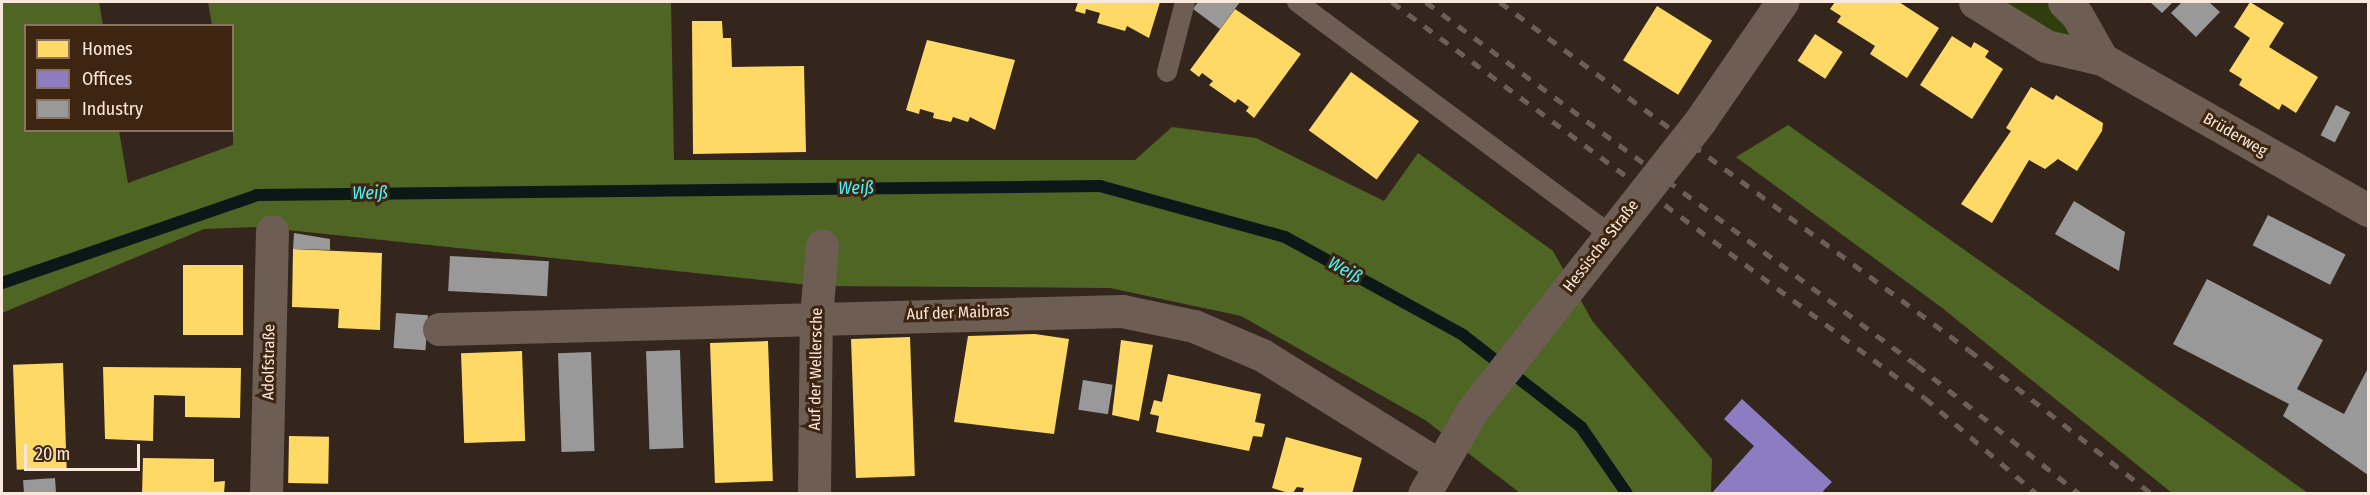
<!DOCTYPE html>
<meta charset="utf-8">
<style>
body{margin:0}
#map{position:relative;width:2370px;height:495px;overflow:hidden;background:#34261c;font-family:"Fira Sans Condensed",sans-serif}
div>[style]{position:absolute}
.green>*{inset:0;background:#2f3e0c}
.forest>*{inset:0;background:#4f6524}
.homes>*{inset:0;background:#ffd966;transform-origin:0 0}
.offices>*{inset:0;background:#8e7cc3}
.industry>*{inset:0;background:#999;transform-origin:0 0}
.stream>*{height:12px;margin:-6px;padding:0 6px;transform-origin:6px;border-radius:6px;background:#0b1817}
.service>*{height:20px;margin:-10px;padding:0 10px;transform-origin:10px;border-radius:10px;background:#6d5d53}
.minor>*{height:33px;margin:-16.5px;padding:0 16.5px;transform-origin:16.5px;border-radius:16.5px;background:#6d5d53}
.tertiary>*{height:33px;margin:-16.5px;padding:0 16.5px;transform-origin:16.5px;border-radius:16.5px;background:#6d5d53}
.rail>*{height:4.5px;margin-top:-2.25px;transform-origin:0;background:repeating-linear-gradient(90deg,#6b5f56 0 10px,transparent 0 20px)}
span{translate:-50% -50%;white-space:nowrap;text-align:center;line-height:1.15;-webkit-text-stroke:6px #3e2511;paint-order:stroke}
.street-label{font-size:16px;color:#f9e8dc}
.water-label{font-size:18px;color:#4cf6fd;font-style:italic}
.frame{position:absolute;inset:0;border:3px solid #f9e8dc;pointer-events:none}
.legend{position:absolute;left:24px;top:24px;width:210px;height:108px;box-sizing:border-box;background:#3e2511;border:2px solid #897362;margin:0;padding:8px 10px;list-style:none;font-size:18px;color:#f9e8dc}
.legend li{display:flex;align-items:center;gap:12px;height:30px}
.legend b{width:30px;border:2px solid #897362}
.scale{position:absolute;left:24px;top:444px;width:116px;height:27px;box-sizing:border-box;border:3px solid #f9e8dc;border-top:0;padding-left:8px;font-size:18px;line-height:21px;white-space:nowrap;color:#f9e8dc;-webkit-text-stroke:4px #3e2511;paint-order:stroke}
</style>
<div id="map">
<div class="green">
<div style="clip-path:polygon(1975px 2px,2064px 2px,2102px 59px)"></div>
</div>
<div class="forest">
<div style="clip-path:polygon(2px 2px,99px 2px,103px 25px,26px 26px,26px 130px,119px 131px,128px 183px,233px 145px,232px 26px,212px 25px,208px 2px,671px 2px,674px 160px,1135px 160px,1172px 127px,1256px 138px,1384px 201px,1418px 153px,1553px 251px,1593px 322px,1712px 459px,1711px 493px,1520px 493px,1425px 420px,1241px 316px,1110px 288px,818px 286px,259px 227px,204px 229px,2px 313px)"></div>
<div style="clip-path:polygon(1788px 125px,2308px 493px,2172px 493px,1941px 307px,1736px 157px)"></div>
</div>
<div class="homes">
<div style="clip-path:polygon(1078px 2px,1160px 2px,1149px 38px,1127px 26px,1125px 31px,1097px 23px,1100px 13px,1086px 9px,1085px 14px,1075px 11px)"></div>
<div style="clip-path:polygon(1835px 2px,1899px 2px,1939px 28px,1907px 78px,1870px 54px,1875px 46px,1837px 22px,1841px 16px,1830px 9px)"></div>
<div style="clip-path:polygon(2250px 2px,2284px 23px,2269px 47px,2318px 77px,2296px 113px,2282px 104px,2279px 110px,2239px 85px,2242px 79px,2229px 71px,2250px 38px,2234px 27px)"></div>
<div style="left:1657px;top:6px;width:65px;height:64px;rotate:32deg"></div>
<div style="clip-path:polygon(1235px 9px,1301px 54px,1254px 118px,1246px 111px,1249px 107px,1238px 99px,1235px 103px,1209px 85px,1213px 81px,1202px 73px,1199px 77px,1190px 70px)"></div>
<div style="clip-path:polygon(692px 21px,722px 21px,723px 38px,731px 38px,732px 67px,804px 66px,806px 152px,693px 154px)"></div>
<div style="left:1815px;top:34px;width:33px;height:32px;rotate:33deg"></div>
<div style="clip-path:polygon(1952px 36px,1971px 48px,1974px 42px,1989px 51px,1985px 57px,2003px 69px,1972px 119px,1920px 85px)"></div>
<div style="clip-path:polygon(927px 40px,1015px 60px,995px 130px,970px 117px,968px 122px,953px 117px,951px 122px,933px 118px,934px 113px,920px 109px,919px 114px,906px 110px)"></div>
<div style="left:1351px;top:72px;width:84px;height:72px;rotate:36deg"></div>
<div style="clip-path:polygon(2031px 87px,2053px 100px,2056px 95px,2103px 123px,2102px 131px,2077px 171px,2058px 159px,2045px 169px,2029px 160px,1992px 223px,1961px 204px,2011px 131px,2006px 128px)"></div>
<div style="clip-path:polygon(293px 249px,382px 253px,380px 330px,338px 328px,339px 309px,292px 307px)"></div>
<div style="left:183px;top:265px;width:60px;height:70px"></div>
<div style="clip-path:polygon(1035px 334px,1069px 339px,1054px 434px,954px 422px,968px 336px)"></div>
<div style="left:910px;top:337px;width:139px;height:59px;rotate:88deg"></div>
<div style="clip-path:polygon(1121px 340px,1153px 345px,1139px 421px,1112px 415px)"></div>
<div style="left:768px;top:341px;width:140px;height:58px;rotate:88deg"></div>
<div style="left:522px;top:351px;width:90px;height:61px;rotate:88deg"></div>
<div style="left:63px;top:363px;width:105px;height:50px;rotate:88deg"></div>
<div style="clip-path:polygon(103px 367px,241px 368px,240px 418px,185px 417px,185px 396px,154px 395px,153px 441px,105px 439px)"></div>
<div style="clip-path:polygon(1168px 374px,1261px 394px,1255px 422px,1265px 424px,1262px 437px,1253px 436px,1249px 451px,1156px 432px,1159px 416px,1150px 414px,1154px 400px,1162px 402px)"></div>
<div style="left:289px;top:436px;width:40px;height:47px;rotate:1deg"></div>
<div style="clip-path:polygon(1286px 437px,1362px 458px,1352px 494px,1302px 494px,1304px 488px,1297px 487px,1292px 494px,1272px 488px)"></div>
<div style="clip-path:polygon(143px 458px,214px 459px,214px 482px,225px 481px,224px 494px,142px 494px)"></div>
</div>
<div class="offices">
<div style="clip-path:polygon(1742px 399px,1832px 482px,1823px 491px,1825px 494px,1711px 494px,1754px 446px,1724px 419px)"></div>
</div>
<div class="industry">
<div style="clip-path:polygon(1198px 2px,1240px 2px,1220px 29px,1193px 9px)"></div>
<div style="clip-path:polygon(2150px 2px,2173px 2px,2162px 13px)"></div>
<div style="clip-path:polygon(2182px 2px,2209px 2px,2220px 12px,2196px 37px,2171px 13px)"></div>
<div style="left:2336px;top:105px;width:16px;height:34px;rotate:27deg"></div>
<div style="clip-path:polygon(2074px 201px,2125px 232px,2119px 271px,2055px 234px)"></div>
<div style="left:2268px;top:215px;width:87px;height:34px;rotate:27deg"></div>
<div style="clip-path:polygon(294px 233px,330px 239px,330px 250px,293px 249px)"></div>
<div style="left:450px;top:256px;width:99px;height:35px;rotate:3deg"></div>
<div style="clip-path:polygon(2207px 279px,2323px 340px,2297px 389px,2344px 414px,2368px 368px,2368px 475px,2283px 416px,2289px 404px,2173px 344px)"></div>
<div style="left:396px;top:313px;width:32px;height:35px;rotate:4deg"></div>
<div style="left:680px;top:350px;width:98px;height:34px;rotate:88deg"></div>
<div style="left:591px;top:352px;width:99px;height:33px;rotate:88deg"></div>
<div style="left:1083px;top:380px;width:30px;height:30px;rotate:9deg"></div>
<div style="left:55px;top:478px;width:16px;height:32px;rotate:86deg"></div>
</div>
<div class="stream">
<div style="left:2px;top:283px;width:270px;rotate:-19deg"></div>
<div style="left:257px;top:195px;width:843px;rotate:-0.61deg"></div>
<div style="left:1100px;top:186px;width:192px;rotate:15.4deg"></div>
<div style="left:1285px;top:237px;width:203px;rotate:28.8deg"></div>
<div style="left:1463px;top:335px;width:150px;rotate:37.9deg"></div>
<div style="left:1581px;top:427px;width:81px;rotate:55.5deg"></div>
</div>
<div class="service">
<div style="left:1297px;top:2px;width:391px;rotate:36.6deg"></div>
<div style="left:1167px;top:72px;width:72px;rotate:-75.6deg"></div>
</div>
<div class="minor">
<div style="left:439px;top:329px;width:683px;rotate:-1.51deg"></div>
<div style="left:1122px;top:311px;width:74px;rotate:11.8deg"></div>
<div style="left:1194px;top:326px;width:74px;rotate:23.1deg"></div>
<div style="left:1262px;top:355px;width:208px;rotate:31.9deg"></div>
<div style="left:266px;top:494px;width:263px;rotate:-88.7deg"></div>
<div style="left:814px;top:494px;width:177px;rotate:-89.4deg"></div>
<div style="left:816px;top:317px;width:72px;rotate:-85.2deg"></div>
<div style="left:1424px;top:494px;width:96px;rotate:-60deg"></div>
<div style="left:1472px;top:411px;width:369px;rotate:-51.8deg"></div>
<div style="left:1700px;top:121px;width:145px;rotate:-55.4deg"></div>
</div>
<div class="tertiary">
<div style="left:1975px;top:2px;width:84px;rotate:31.8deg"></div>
<div style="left:2046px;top:46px;width:57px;rotate:13.1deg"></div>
<div style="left:2102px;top:59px;width:306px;rotate:29.6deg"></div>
<div style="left:2064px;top:2px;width:18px;rotate:45deg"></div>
<div style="left:2077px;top:15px;width:51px;rotate:60.4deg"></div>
</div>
<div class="rail">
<div style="left:1392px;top:2px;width:664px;rotate:36.61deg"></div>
<div style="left:1925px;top:398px;width:148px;rotate:40.6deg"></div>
<div style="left:1426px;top:2px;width:611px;rotate:36.48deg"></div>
<div style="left:1917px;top:365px;width:208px;rotate:38.4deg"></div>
<div style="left:1500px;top:2px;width:584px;rotate:36.58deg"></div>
<div style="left:1969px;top:350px;width:233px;rotate:38.2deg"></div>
</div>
<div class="street-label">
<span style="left:2235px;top:135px;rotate:30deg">Brüderweg</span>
<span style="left:1601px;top:246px;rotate:-52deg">Hessische Straße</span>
<span style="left:958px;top:313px;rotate:-2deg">Auf der Maibras</span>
<span style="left:269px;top:362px;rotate:-89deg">Adolfstraße</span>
<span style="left:816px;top:369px;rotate:-89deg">Auf der Wellersche</span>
</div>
<div class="water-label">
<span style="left:856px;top:188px;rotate:-1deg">Weiß</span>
<span style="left:370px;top:193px;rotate:-1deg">Weiß</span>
<span style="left:1345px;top:270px;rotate:29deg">Weiß</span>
</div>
<div class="frame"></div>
<ul class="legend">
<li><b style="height:16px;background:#ffd966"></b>Homes</li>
<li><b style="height:16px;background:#8e7cc3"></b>Offices</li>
<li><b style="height:16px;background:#999"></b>Industry</li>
</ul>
<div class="scale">20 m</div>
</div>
